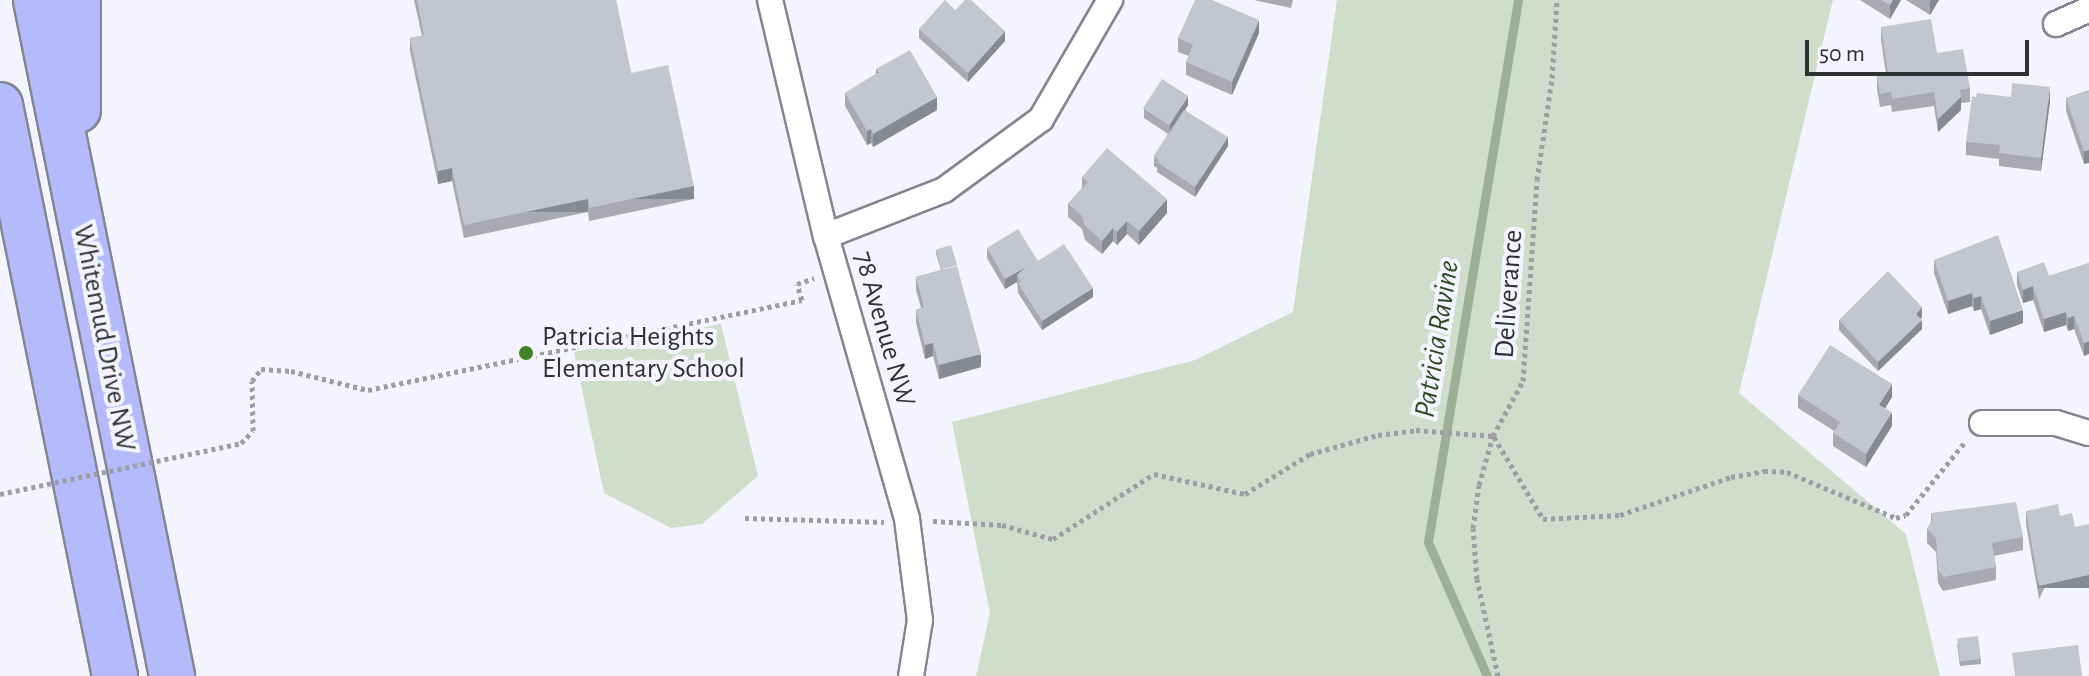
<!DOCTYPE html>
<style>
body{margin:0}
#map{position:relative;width:2089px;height:676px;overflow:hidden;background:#f3f4fe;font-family:"Alegreya Sans",sans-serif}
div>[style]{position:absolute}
.green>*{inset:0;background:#cfdeca}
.stream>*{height:9px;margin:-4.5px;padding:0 4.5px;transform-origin:4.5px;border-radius:4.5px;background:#9bb094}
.path>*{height:5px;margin-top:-2.5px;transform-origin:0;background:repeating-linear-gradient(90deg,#9c9da5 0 4px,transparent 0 8px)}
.roads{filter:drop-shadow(2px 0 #838590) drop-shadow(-2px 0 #838590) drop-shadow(0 2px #838590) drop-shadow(0 -2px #838590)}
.minor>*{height:24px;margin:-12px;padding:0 12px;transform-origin:12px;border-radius:12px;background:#fff}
.motorway>*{height:44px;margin:-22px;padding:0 22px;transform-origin:22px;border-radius:22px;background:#b3bbfc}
.path-bridge>*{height:5px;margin-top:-2.5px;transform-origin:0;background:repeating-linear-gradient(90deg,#9c9da5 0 4px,transparent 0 8px)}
.wall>*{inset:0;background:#a8a9b3}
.shaded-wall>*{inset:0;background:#888a92;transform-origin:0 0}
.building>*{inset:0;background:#c3c5d0;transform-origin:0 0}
.dots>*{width:22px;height:22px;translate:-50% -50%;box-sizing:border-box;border:4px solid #f3f4fe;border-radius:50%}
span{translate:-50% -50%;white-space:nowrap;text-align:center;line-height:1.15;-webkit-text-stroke:8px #f3f4fe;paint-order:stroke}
.street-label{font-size:28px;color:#2f3034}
.poi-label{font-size:28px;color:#2f3034}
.left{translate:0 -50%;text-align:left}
.water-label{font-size:30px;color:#2f4d23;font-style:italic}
.scale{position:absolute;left:1805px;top:40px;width:224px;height:36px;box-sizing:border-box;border:4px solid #2f3034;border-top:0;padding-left:10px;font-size:24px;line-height:28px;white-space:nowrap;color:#2f3034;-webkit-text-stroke:6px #f3f4fe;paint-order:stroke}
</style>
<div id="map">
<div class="green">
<div style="clip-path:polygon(1337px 0,1833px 0,1739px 393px,1906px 534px,1940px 676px,976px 676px,990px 613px,952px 422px,1195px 360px,1293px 312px)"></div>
<div style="clip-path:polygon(721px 324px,758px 476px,702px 524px,671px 528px,604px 493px,574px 352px)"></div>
</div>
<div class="stream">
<div style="left:1487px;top:676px;width:146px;rotate:-113.8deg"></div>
<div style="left:1428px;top:542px;width:549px;rotate:-80.57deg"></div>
</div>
<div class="path">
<div style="left:1494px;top:437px;width:96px;rotate:59.1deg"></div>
<div style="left:1543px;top:519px;width:77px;rotate:-3deg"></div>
<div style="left:1620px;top:515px;width:117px;rotate:-18.9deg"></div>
<div style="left:1731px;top:477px;width:34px;rotate:-10deg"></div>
<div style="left:1764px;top:471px;width:23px;rotate:2deg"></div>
<div style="left:1787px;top:472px;width:118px;rotate:22.9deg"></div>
<div style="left:1896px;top:518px;width:10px;rotate:-17deg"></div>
<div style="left:1906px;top:515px;width:94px;rotate:-51.1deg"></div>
<div style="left:241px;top:443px;width:17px;rotate:-45deg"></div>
<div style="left:253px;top:431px;width:50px;rotate:-91.1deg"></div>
<div style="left:252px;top:381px;width:15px;rotate:-53deg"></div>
<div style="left:261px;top:369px;width:30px;rotate:4deg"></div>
<div style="left:291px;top:371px;width:79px;rotate:13.9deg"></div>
<div style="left:368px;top:390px;width:443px;rotate:-11.7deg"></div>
<div style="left:802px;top:300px;width:17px;rotate:-107deg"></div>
<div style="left:797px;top:284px;width:18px;rotate:-19deg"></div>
<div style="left:745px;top:518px;width:139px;rotate:1.6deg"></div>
<div style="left:933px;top:521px;width:69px;rotate:3.3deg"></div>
<div style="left:1002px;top:525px;width:53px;rotate:15.4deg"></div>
<div style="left:1053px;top:539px;width:120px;rotate:-32.8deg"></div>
<div style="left:1154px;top:474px;width:93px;rotate:12.4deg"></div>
<div style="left:1245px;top:494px;width:76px;rotate:-31.6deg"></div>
<div style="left:1310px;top:454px;width:71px;rotate:-15.6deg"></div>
<div style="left:1378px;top:435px;width:38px;rotate:-7deg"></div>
<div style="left:1416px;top:430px;width:77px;rotate:4.5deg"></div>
<div style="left:1498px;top:676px;width:99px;rotate:-102.2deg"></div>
<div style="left:1477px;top:579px;width:51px;rotate:-94.5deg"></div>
<div style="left:1473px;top:528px;width:43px;rotate:-82.1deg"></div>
<div style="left:1479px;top:485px;width:51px;rotate:-74.1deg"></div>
<div style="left:1493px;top:436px;width:63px;rotate:-61.4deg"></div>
<div style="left:1523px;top:381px;width:201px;rotate:-86deg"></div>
<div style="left:1537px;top:180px;width:103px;rotate:-81.6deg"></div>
<div style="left:1552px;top:78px;width:78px;rotate:-86.3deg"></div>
</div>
<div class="roads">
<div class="minor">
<div style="left:770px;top:0;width:243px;rotate:76.7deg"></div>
<div style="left:826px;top:236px;width:294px;rotate:74deg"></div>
<div style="left:907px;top:519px;width:102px;rotate:82.7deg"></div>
<div style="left:920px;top:620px;width:57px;rotate:99.1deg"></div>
<div style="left:2056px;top:24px;width:36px;rotate:-24deg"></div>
<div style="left:826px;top:236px;width:127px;rotate:-21.3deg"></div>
<div style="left:944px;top:190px;width:120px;rotate:-36.2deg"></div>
<div style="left:1041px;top:119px;width:138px;rotate:-59.9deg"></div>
<div style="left:1982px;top:423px;width:74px"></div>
<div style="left:2056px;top:423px;width:34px;rotate:17deg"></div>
</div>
<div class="motorway">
<div style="left:36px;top:0;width:690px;rotate:78.62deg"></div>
<div style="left:78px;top:0;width:110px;rotate:90deg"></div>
<div style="left:0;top:105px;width:582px;rotate:78.61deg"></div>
</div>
</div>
<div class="path-bridge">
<div style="left:0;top:494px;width:246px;rotate:-11.9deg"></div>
</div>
<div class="wall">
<div style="clip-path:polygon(414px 0,616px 0,631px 73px,694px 199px,589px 221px,588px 212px,464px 238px,452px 181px,438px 184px,410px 51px,410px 38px,422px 36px)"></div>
<div style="clip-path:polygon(1254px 0,1293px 0,1291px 8px)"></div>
<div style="clip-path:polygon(1860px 0,1901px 0,1890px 19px)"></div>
<div style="clip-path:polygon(1906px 0,1939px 0,1930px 15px)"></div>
<div style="clip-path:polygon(955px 10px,1005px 41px,968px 82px,919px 38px,919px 29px)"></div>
<div style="clip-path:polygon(1881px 27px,1937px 53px,1970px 88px,1970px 102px,1961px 103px,1961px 110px,1938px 132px,1934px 106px,1892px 112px,1891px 105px,1880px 107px,1877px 89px,1877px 75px,1886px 74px,1881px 40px)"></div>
<div style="clip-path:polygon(1259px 33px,1232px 95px,1186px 75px,1186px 62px,1189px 56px,1178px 52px,1178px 38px)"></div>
<div style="clip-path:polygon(876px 69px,937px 110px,873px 147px,871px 143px,867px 145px,845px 106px,845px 93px,876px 74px)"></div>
<div style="clip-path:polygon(2089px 90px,2084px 164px,2066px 111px,2066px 98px)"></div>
<div style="clip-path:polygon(2050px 101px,2041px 171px,1999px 166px,1999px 159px,1966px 155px,1966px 142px)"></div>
<div style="clip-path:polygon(1188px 105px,1185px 110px,1228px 146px,1195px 197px,1157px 172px,1157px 168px,1154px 166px,1154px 156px,1168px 134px,1144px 118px,1144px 109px)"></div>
<div style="clip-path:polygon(1082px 177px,1167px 213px,1139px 245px,1127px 234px,1117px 245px,1113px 241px,1102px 254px,1085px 240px,1082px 229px,1068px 217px,1068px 204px,1082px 188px)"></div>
<div style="clip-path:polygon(987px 248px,1038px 261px,1093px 297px,1042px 330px,1018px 293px,1017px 282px,1005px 289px,987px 258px)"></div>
<div style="clip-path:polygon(936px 249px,981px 367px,939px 379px,933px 356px,925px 359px,916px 323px,916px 310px,921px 308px,916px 290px,916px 277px,941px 270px,936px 254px)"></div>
<div style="clip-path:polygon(1934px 260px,2023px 323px,1990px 335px,1981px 309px,1974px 311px,1972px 306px,1948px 314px,1934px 273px)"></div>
<div style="clip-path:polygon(2089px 263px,2084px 356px,2074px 329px,2068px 331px,2066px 325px,2044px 332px,2033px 300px,2023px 303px,2017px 285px,2017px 272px,2049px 276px)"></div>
<div style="clip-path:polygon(1922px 317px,1920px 319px,1922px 329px,1878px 371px,1839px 330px,1839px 320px)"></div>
<div style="clip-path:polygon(1798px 395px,1892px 397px,1885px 408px,1892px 426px,1866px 467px,1833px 446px,1833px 433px,1834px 431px,1798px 408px)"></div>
<div style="clip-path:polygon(2026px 511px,2060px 516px,2075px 527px,2039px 599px,2026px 524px)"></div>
<div style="clip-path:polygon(1931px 513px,2023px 537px,2023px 550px,1994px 556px,1996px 567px,1996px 580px,1943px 591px,1938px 583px,1936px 552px,1927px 543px,1927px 529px,1931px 523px)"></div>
<div style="clip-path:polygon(1957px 644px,1981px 659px,1981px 664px,1960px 666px)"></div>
</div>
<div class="shaded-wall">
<div style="clip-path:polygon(1893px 0,1901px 0,1890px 19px,1890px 5px)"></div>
<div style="clip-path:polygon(1931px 0,1939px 0,1930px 15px,1930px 2px)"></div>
<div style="clip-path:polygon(1259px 20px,1259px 33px,1232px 95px,1232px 82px)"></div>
<div style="clip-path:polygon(1005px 31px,1005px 41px,968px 82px,968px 73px)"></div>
<div style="clip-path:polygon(2050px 87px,2050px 101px,2041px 171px,2041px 158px)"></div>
<div style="clip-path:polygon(1188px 96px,1188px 105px,1170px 135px,1170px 125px)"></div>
<div style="clip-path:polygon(937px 97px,937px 110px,873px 147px,873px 134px)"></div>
<div style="clip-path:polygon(1961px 97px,1961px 110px,1938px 132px,1938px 119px)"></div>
<div style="clip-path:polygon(871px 129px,871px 143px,867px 145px,867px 131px)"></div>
<div style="clip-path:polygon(1228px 137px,1228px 146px,1195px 197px,1195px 187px)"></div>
<div style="clip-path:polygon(2089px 150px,2089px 163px,2084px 164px,2084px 151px)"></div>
<div style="clip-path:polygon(452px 168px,452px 181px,438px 184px,438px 171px)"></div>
<div style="left:694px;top:186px;width:13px;height:107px;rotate:90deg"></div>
<div style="left:588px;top:199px;width:13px;height:127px;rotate:90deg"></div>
<div style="clip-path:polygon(1167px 199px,1167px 213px,1139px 245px,1139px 231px)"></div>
<div style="clip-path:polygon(1127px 221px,1127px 234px,1117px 245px,1117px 232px)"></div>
<div style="clip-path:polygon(1113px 228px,1113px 241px,1102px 254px,1102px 241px)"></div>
<div style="clip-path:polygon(1026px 267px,1017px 275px,1017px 282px,1005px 289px,1005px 279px)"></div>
<div style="clip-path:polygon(2033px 286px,2033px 300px,2023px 303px,2023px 290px)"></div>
<div style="clip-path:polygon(1093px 288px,1093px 297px,1042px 330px,1042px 321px)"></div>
<div style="clip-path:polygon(1972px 293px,1972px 306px,1948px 314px,1948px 301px)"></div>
<div style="clip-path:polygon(1981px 296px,1981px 309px,1974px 311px,1974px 298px)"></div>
<div style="clip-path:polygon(1922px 307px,1922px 317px,1916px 323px,1916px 314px)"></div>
<div style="clip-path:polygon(2023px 310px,2023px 323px,1990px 335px,1990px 321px)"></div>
<div style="clip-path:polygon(2066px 312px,2066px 325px,2044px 332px,2044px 319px)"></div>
<div style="clip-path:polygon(2074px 316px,2074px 329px,2068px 331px,2068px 318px)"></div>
<div style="clip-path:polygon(1922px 320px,1922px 329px,1878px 371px,1878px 362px)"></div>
<div style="clip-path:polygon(2089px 341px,2089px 354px,2084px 356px,2084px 343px)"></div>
<div style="clip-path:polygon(933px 343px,933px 356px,925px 359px,925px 345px)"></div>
<div style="clip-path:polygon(981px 354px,981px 367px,939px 379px,939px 365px)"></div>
<div style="clip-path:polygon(1892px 384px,1892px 397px,1879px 418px,1879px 405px)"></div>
<div style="clip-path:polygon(1892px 412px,1892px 426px,1866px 467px,1866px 454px)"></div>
<div style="left:2089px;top:575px;width:13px;height:51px;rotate:90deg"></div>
</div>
<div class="building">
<div style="clip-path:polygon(417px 0,616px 0,631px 73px,668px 65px,694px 186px,589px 208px,588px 199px,464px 225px,452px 168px,438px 171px,410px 38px,424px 35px)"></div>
<div style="clip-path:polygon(945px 0,955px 10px,965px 0,971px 0,1005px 31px,968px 73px,919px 29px)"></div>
<div style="clip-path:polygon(1195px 0,1212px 0,1259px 20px,1232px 82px,1186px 62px,1193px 45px,1178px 38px)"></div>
<div style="clip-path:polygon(1881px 0,1893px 0,1890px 5px)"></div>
<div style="clip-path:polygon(1931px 19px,1937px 53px,1963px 49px,1970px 88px,1960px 90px,1961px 97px,1938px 119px,1934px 92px,1892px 99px,1891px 92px,1880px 94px,1877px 75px,1888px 74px,1881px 27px)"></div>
<div style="clip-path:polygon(910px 50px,937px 97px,873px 134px,871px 129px,867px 131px,845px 93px,879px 73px,876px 69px)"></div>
<div style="left:1162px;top:79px;width:31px;height:35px;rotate:33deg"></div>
<div style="clip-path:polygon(2012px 83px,2050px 87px,2041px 158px,1999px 153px,2000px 145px,1966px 142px,1972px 96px,1976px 97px,1977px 93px,2011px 97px)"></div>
<div style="clip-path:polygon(2089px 90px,2089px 150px,2084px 151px,2066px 98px)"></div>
<div style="clip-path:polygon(1184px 110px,1228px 137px,1195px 187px,1157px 162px,1159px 160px,1154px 156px)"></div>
<div style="clip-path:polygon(1107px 148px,1167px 199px,1139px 231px,1127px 221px,1117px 232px,1113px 228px,1102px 241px,1085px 226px,1082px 216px,1068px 204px,1088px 182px,1082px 177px)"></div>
<div style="clip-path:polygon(1018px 229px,1038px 261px,1064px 244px,1093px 288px,1042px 321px,1018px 283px,1021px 282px,1017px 275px,1026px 267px,1005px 279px,987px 248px)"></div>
<div style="clip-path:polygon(1998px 235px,2023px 310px,1990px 321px,1981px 296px,1974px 298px,1972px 293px,1948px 301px,1934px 260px)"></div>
<div style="left:951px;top:245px;width:21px;height:16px;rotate:73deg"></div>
<div style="clip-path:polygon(2044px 262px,2049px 276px,2089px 263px,2089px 341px,2084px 343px,2074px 316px,2068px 318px,2066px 312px,2044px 319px,2033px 286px,2023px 290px,2017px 272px)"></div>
<div style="clip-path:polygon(957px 266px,981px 354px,939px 365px,933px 343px,925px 345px,916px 310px,924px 307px,916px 277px)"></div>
<div style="clip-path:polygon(1888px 271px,1922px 307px,1916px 314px,1922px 320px,1878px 362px,1839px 320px)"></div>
<div style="clip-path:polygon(1830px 345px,1892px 384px,1879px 405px,1892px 412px,1866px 454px,1833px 433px,1840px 422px,1798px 395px)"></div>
<div style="clip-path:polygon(2016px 502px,2023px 537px,1992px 543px,1996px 567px,1943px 577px,1938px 570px,1936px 538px,1927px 529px,1932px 520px,1931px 513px)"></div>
<div style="clip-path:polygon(2058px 504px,2060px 516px,2072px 513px,2075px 527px,2089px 524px,2089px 575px,2039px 586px,2026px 511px)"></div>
<div style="left:1978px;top:636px;width:23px;height:21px;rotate:83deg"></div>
<div style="clip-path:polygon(2078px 645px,2082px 676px,2015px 676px,2012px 653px)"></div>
</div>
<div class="dots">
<div style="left:526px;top:353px;background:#418223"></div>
</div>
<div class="street-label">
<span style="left:1509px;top:294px;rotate:-86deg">Deliverance</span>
<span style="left:884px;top:329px;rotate:74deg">78 Avenue NW</span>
<span style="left:104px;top:338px;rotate:79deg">Whitemud Drive NW</span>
</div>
<div class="poi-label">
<span class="left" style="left:542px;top:353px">Patricia Heights<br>Elementary School</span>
</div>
<div class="water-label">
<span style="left:1437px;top:339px;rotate:-81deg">Patricia Ravine</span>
</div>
<div class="scale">50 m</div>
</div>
